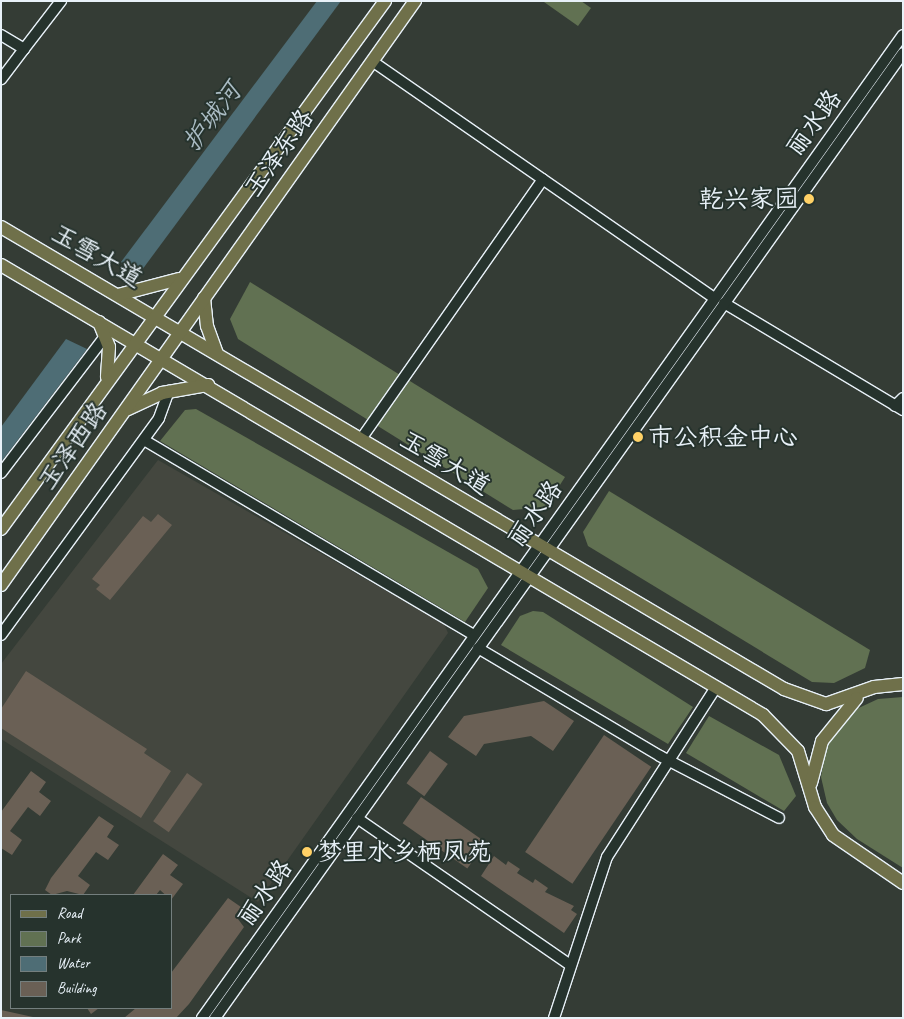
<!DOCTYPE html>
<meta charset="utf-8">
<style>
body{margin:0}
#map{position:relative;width:904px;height:1019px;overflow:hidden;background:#343c35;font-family:Caveat,"LXGW WenKai TC",sans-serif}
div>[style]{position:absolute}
.built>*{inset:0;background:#44473f}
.green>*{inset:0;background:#617152}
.water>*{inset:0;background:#4e6d75}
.building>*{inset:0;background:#6a6055;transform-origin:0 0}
.roads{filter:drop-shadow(1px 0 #e8f1f8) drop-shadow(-1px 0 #e8f1f8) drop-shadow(0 1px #e8f1f8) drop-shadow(0 -1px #e8f1f8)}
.minor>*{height:10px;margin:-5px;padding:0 5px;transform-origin:5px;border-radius:5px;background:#26332d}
.major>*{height:12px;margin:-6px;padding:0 6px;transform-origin:6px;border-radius:6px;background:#6f704a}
.dots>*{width:14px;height:14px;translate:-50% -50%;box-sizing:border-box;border:2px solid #26332d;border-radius:50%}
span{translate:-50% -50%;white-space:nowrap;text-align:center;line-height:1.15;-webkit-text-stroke:4px #26332d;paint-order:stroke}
.street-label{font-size:25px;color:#e8f1f8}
.poi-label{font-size:25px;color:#e8f1f8}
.right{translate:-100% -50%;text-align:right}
.left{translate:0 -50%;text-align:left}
.water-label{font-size:26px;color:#aabcc4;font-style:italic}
.frame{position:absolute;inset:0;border:2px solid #e8f1f8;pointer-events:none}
.legend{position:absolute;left:10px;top:894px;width:162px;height:115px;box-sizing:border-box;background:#26332d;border:1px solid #747f7e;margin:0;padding:6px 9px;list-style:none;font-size:15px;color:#e8f1f8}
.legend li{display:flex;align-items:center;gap:10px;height:25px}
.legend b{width:25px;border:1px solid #747f7e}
</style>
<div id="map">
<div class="built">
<div style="clip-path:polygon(158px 460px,444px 624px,448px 633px,258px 902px,1px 739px,1px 664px)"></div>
</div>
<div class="green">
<div style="clip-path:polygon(581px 1px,591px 8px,578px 26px,544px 2px)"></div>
<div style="clip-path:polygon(250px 282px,565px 477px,546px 507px,513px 510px,238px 339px,230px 319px)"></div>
<div style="clip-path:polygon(196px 409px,478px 569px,488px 588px,465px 622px,160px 441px,185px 410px)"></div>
<div style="clip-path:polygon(609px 491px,870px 650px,865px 668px,834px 683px,812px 682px,588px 546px,583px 532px)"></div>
<div style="clip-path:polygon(533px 611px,543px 612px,693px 707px,668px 744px,501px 645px,520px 616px)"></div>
<div style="clip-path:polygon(903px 697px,903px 868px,857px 839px,837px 820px,827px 803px,821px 777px,826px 745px,850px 712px,878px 699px)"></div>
<div style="clip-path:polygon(709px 716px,779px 755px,796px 796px,784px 811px,686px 753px)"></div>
</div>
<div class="water">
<div style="clip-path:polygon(317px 1px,341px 1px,139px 274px,121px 262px)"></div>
<div style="clip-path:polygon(66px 339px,87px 349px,1px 462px,1px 427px)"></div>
</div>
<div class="building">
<div style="clip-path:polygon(158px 514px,172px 525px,110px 600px,96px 589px,100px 585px,92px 579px,143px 516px,151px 522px)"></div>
<div style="clip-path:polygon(26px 671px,147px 749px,144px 753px,171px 771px,141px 818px,1px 728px,1px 709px)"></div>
<div style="clip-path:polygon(544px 701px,574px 721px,553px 751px,531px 736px,484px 744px,476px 756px,448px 737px,464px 716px)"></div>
<div style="left:604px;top:735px;width:57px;height:141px;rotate:34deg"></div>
<div style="left:430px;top:751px;width:22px;height:40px;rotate:36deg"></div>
<div style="clip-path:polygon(31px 771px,46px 782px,39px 792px,51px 801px,40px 816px,28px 807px,10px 831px,22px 840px,12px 855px,1px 848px,1px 812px)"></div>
<div style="left:187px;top:773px;width:19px;height:59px;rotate:35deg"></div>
<div style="left:421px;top:797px;width:79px;height:32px;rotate:35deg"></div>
<div style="clip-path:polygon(99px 816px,114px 826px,107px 837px,119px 845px,108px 860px,96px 852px,78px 876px,90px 885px,83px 895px,67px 891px,52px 895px,45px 890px,51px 878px)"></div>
<div style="clip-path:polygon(163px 854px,178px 865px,170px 875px,183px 884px,171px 900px,160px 890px,156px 895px,133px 895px)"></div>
<div style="clip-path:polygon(494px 856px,506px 865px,508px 861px,520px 869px,517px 873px,533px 883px,535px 879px,548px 888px,545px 892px,574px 906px,571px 910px,577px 914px,564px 933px,481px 876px)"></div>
<div style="clip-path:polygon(228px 898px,241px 907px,235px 915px,244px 927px,189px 1004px,176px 1018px,124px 1018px,136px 1008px,171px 1008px,171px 973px)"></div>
<div style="clip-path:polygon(87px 1008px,99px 1008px,91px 1014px)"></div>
<div style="clip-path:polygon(1px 1010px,33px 1017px,33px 1018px,1px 1018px)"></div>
</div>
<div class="roads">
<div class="minor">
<div style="left:1px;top:35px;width:27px;rotate:31deg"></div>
<div style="left:24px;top:49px;width:38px;rotate:127deg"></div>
<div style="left:24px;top:49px;width:61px;rotate:-52.4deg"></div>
<div style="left:372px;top:61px;width:416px;rotate:34.7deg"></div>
<div style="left:724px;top:303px;width:209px;rotate:30.9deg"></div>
<div style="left:895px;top:406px;width:11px;rotate:-45deg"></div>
<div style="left:361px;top:439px;width:317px;rotate:-55deg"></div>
<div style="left:144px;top:440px;width:383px;rotate:30.6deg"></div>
<div style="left:1px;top:473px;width:173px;rotate:-52.7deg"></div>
<div style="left:1px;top:635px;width:268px;rotate:-53.9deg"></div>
<div style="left:159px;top:418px;width:29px;rotate:-70deg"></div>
<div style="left:478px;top:648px;width:212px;rotate:30.7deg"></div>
<div style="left:660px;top:756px;width:134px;rotate:27.5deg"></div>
<div style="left:357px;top:818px;width:257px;rotate:34.6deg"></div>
<div style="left:202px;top:1018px;width:1207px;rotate:-54.51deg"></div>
<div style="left:215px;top:1018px;width:1185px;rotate:-54.51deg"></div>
<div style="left:554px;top:1018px;width:169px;rotate:-71.8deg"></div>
<div style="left:607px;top:857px;width:202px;rotate:-57.3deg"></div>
</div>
<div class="major">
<div style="left:1px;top:227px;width:909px;rotate:30.54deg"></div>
<div style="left:784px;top:689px;width:45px;rotate:19.7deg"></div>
<div style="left:826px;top:704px;width:51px;rotate:-19.5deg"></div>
<div style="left:874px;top:687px;width:29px;rotate:-6deg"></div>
<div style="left:1px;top:265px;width:885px;rotate:30.56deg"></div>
<div style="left:763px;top:715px;width:50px;rotate:45.8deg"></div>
<div style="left:798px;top:751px;width:59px;rotate:73.1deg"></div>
<div style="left:815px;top:807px;width:33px;rotate:57deg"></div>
<div style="left:833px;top:835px;width:85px;rotate:34.4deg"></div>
<div style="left:118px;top:295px;width:63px;rotate:-14.7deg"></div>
<div style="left:204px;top:298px;width:28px;rotate:84deg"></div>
<div style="left:207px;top:326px;width:29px;rotate:70deg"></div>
<div style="left:99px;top:322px;width:27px;rotate:68deg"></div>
<div style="left:109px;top:347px;width:30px;rotate:94deg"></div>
<div style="left:128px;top:409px;width:38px;rotate:-25deg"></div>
<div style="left:162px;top:393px;width:47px;rotate:-9.9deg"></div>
<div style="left:1px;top:529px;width:653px;rotate:-53.97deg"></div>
<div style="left:1px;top:585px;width:716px;rotate:-54.67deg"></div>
<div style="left:811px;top:783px;width:43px;rotate:-75.3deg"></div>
<div style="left:822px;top:741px;width:55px;rotate:-50.9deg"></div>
</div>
</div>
<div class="dots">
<div style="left:809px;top:199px;background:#ffd166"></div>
<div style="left:638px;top:437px;background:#ffd166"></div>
<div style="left:307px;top:852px;background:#ffd166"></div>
</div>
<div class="street-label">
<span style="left:814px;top:123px;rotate:-54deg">丽水路</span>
<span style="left:279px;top:153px;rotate:-55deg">玉泽东路</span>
<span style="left:97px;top:256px;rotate:30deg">玉雪大道</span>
<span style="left:73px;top:446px;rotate:-55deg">玉泽西路</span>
<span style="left:445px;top:463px;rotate:31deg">玉雪大道</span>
<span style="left:535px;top:514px;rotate:-55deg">丽水路</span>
<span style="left:265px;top:893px;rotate:-55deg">丽水路</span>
</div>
<div class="poi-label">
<span class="right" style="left:799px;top:199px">乾兴家园</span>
<span class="left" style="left:648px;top:437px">市公积金中心</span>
<span class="left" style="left:317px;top:852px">梦里水乡栖凤苑</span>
</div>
<div class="water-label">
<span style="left:212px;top:117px;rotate:-53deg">护城河</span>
</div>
<div class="frame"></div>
<ul class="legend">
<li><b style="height:6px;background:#6f704a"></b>Road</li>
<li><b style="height:14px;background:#617152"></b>Park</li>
<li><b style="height:14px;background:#4e6d75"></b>Water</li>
<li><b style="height:14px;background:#6a6055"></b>Building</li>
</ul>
</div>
